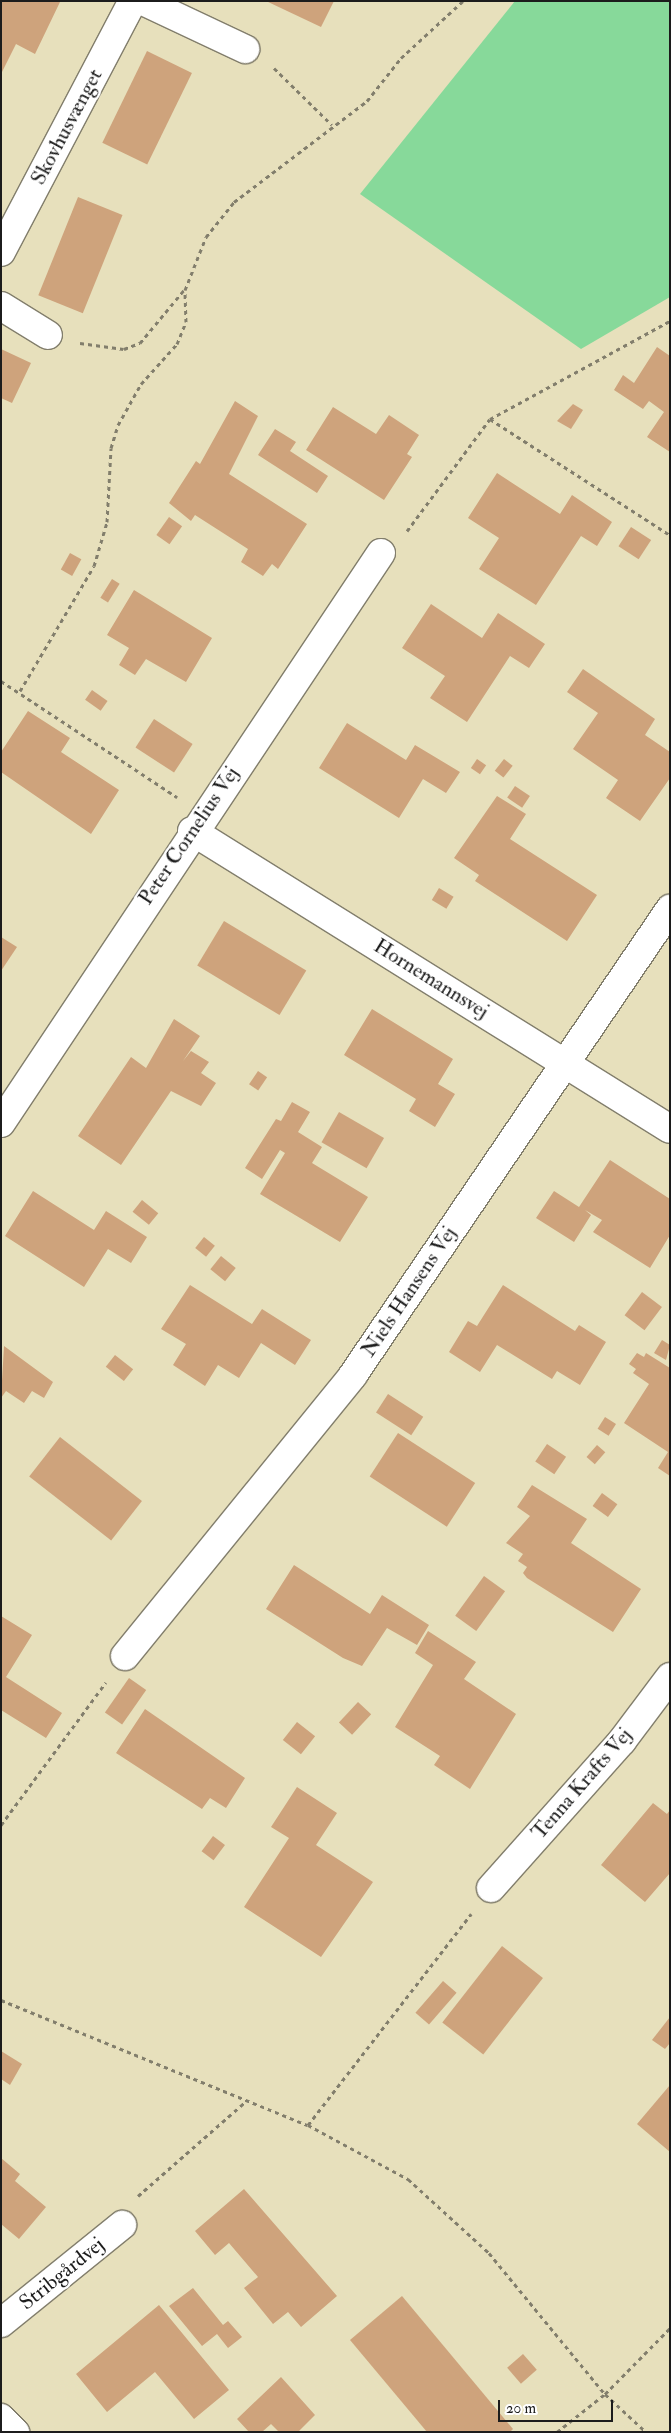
<!DOCTYPE html>
<meta charset="utf-8">
<style>
body{margin:0}
#map{position:relative;width:671px;height:2433px;overflow:hidden;background:#e7e0bc;font-family:"IM FELL Double Pica",serif}
div>[style]{position:absolute}
.green>*{inset:0;background:#87d99a}
.building>*{inset:0;background:#cea37c;transform-origin:0 0}
.path>*{height:3px;margin-top:-1.5px;transform-origin:0;background:repeating-linear-gradient(90deg,#827e6c 0 4px,transparent 0 8px)}
.roads{filter:drop-shadow(1px 0 #827e6c) drop-shadow(-1px 0 #827e6c) drop-shadow(0 1px #827e6c) drop-shadow(0 -1px #827e6c)}
.street>*{height:28px;margin:-14px;padding:0 14px;transform-origin:14px;border-radius:14px;background:#fff}
span{translate:-50% -50%;white-space:nowrap;text-align:center;line-height:1.15;-webkit-text-stroke:4.5px #fff;paint-order:stroke}
.street-label{font-size:21px;color:#1c1c1c}
.frame{position:absolute;inset:0;border:2px solid #1c1c1c;pointer-events:none}
.scale{position:absolute;left:498px;top:2400px;width:115px;height:22px;box-sizing:border-box;border:2px solid #1c1c1c;border-top:0;padding-left:6px;font-size:15px;line-height:18px;white-space:nowrap;color:#1c1c1c;-webkit-text-stroke:4px #fff;paint-order:stroke}
</style>
<div id="map">
<div class="green">
<div style="clip-path:polygon(515px 1px,670px 1px,670px 297px,581px 349px,360px 194px)"></div>
</div>
<div class="building">
<div style="clip-path:polygon(1px 1px,60px 2px,35px 54px,16px 44px,1px 74px)"></div>
<div style="clip-path:polygon(266px 1px,334px 1px,321px 27px)"></div>
<div style="left:147px;top:51px;width:50px;height:102px;rotate:26deg"></div>
<div style="left:78px;top:197px;width:48px;height:106px;rotate:22deg"></div>
<div style="clip-path:polygon(657px 347px,670px 356px,670px 452px,647px 437px,664px 412px,649px 401px,643px 409px,614px 390px,623px 375px,634px 383px)"></div>
<div style="clip-path:polygon(1px 349px,31px 363px,12px 403px,1px 398px)"></div>
<div style="clip-path:polygon(235px 401px,258px 416px,229px 474px,307px 524px,278px 569px,272px 564px,263px 576px,241px 562px,248px 549px,195px 515px,191px 521px,169px 503px,196px 461px,200px 464px)"></div>
<div style="clip-path:polygon(573px 404px,583px 410px,571px 429px,557px 421px)"></div>
<div style="clip-path:polygon(333px 407px,376px 434px,389px 415px,419px 435px,407px 454px,412px 457px,384px 500px,306px 450px)"></div>
<div style="clip-path:polygon(275px 429px,296px 442px,290px 451px,328px 476px,317px 493px,258px 455px)"></div>
<div style="clip-path:polygon(497px 473px,560px 514px,572px 495px,612px 522px,597px 546px,581px 536px,536px 605px,479px 569px,499px 538px,468px 518px)"></div>
<div style="left:169px;top:517px;width:16px;height:22px;rotate:35deg"></div>
<div style="left:631px;top:527px;width:24px;height:23px;rotate:33deg"></div>
<div style="left:70px;top:553px;width:13px;height:19px;rotate:29deg"></div>
<div style="left:112px;top:579px;width:9px;height:22px;rotate:32deg"></div>
<div style="clip-path:polygon(134px 590px,212px 638px,186px 682px,146px 659px,135px 675px,119px 665px,129px 648px,107px 635px)"></div>
<div style="clip-path:polygon(431px 604px,482px 638px,498px 613px,545px 644px,529px 668px,510px 656px,467px 722px,430px 698px,445px 676px,402px 648px)"></div>
<div style="clip-path:polygon(583px 669px,655px 719px,645px 735px,670px 752px,670px 778px,640px 821px,606px 798px,618px 780px,573px 749px,598px 713px,567px 692px)"></div>
<div style="left:92px;top:690px;width:19px;height:12px;rotate:35deg"></div>
<div style="clip-path:polygon(28px 711px,70px 738px,61px 752px,119px 790px,91px 834px,1px 772px,1px 752px)"></div>
<div style="left:154px;top:719px;width:46px;height:34px;rotate:33deg"></div>
<div style="clip-path:polygon(347px 723px,406px 760px,415px 745px,460px 772px,446px 793px,423px 779px,399px 818px,319px 768px)"></div>
<div style="left:477px;top:759px;width:11px;height:11px;rotate:34deg"></div>
<div style="left:504px;top:759px;width:11px;height:15px;rotate:38deg"></div>
<div style="left:515px;top:786px;width:18px;height:14px;rotate:34deg"></div>
<div style="clip-path:polygon(497px 796px,526px 814px,510px 839px,597px 895px,567px 941px,475px 881px,479px 875px,454px 858px)"></div>
<div style="left:439px;top:888px;width:17px;height:14px;rotate:31deg"></div>
<div style="left:224px;top:921px;width:96px;height:52px;rotate:31deg"></div>
<div style="clip-path:polygon(1px 937px,17px 947px,1px 971px)"></div>
<div style="clip-path:polygon(372px 1009px,453px 1059px,438px 1084px,455px 1094px,435px 1127px,409px 1111px,416px 1099px,344px 1055px)"></div>
<div style="clip-path:polygon(174px 1019px,200px 1036px,183px 1061px,191px 1051px,209px 1062px,201px 1073px,216px 1083px,201px 1106px,171px 1091px,121px 1165px,78px 1136px,131px 1057px,146px 1068px)"></div>
<div style="left:258px;top:1071px;width:11px;height:16px;rotate:34deg"></div>
<div style="clip-path:polygon(292px 1102px,310px 1112px,298px 1132px,322px 1147px,312px 1163px,368px 1197px,340px 1242px,260px 1194px,285px 1153px,280px 1150px,262px 1179px,245px 1168px,276px 1119px,281px 1121px)"></div>
<div style="left:339px;top:1112px;width:52px;height:35px;rotate:30deg"></div>
<div style="clip-path:polygon(610px 1160px,670px 1199px,670px 1235px,650px 1268px,593px 1232px,602px 1220px,585px 1210px,591px 1215px,574px 1242px,536px 1218px,554px 1191px,579px 1207px)"></div>
<div style="clip-path:polygon(33px 1191px,94px 1230px,106px 1211px,147px 1237px,131px 1263px,108px 1249px,84px 1287px,5px 1236px)"></div>
<div style="left:142px;top:1200px;width:21px;height:15px;rotate:39deg"></div>
<div style="left:204px;top:1237px;width:14px;height:14px;rotate:39deg"></div>
<div style="left:221px;top:1256px;width:19px;height:17px;rotate:39deg"></div>
<div style="clip-path:polygon(190px 1285px,252px 1324px,262px 1309px,311px 1340px,295px 1365px,261px 1343px,239px 1378px,218px 1365px,205px 1386px,173px 1365px,186px 1344px,161px 1329px)"></div>
<div style="clip-path:polygon(503px 1285px,575px 1331px,579px 1325px,606px 1342px,580px 1385px,557px 1371px,552px 1379px,497px 1345px,480px 1372px,449px 1352px,468px 1321px,477px 1326px)"></div>
<div style="left:642px;top:1292px;width:25px;height:29px;rotate:37deg"></div>
<div style="clip-path:polygon(662px 1340px,670px 1345px,666px 1360px,654px 1353px)"></div>
<div style="clip-path:polygon(4px 1346px,53px 1382px,44px 1398px,32px 1391px,24px 1403px,6px 1391px,1px 1398px)"></div>
<div style="clip-path:polygon(637px 1353px,644px 1357px,646px 1353px,670px 1368px,670px 1476px,658px 1468px,668px 1452px,624px 1423px,649px 1384px,633px 1373px,636px 1369px,629px 1364px)"></div>
<div style="left:115px;top:1355px;width:23px;height:15px;rotate:38deg"></div>
<div style="left:388px;top:1394px;width:42px;height:22px;rotate:33deg"></div>
<div style="left:605px;top:1417px;width:13px;height:14px;rotate:32deg"></div>
<div style="left:398px;top:1433px;width:92px;height:52px;rotate:33deg"></div>
<div style="left:60px;top:1437px;width:104px;height:50px;rotate:38deg"></div>
<div style="left:547px;top:1444px;width:23px;height:21px;rotate:34deg"></div>
<div style="left:597px;top:1445px;width:11px;height:16px;rotate:41deg"></div>
<div style="clip-path:polygon(532px 1485px,587px 1519px,571px 1543px,641px 1589px,613px 1632px,527px 1578px,523px 1573px,527px 1567px,518px 1561px,523px 1554px,506px 1543px,530px 1516px,517px 1507px)"></div>
<div style="left:602px;top:1493px;width:19px;height:16px;rotate:36deg"></div>
<div style="clip-path:polygon(294px 1565px,370px 1614px,382px 1595px,429px 1625px,417px 1645px,387px 1628px,362px 1666px,343px 1658px,266px 1609px)"></div>
<div style="left:484px;top:1576px;width:26px;height:49px;rotate:36deg"></div>
<div style="clip-path:polygon(1px 1616px,32px 1635px,6px 1677px,62px 1713px,46px 1738px,1px 1710px)"></div>
<div style="clip-path:polygon(428px 1631px,476px 1662px,464px 1679px,516px 1714px,470px 1789px,434px 1765px,440px 1756px,395px 1727px,433px 1665px,415px 1653px)"></div>
<div style="left:129px;top:1678px;width:21px;height:42px;rotate:35deg"></div>
<div style="left:358px;top:1702px;width:18px;height:28px;rotate:43deg"></div>
<div style="clip-path:polygon(145px 1709px,245px 1778px,226px 1808px,210px 1798px,202px 1809px,116px 1753px)"></div>
<div style="left:297px;top:1722px;width:23px;height:23px;rotate:38deg"></div>
<div style="clip-path:polygon(297px 1787px,337px 1813px,316px 1845px,373px 1882px,321px 1957px,244px 1907px,289px 1838px,271px 1827px)"></div>
<div style="clip-path:polygon(653px 1803px,667px 1814px,670px 1810px,670px 1873px,645px 1902px,601px 1865px)"></div>
<div style="left:213px;top:1836px;width:15px;height:19px;rotate:37deg"></div>
<div style="left:502px;top:1946px;width:52px;height:97px;rotate:38deg"></div>
<div style="left:443px;top:1981px;width:18px;height:42px;rotate:41deg"></div>
<div style="clip-path:polygon(670px 2017px,670px 2043px,665px 2049px,652px 2040px)"></div>
<div style="clip-path:polygon(1px 2051px,22px 2064px,10px 2085px,1px 2079px)"></div>
<div style="clip-path:polygon(670px 2085px,670px 2152px,637px 2124px)"></div>
<div style="clip-path:polygon(1px 2158px,20px 2174px,15px 2181px,46px 2207px,19px 2239px,1px 2224px)"></div>
<div style="clip-path:polygon(244px 2189px,337px 2296px,301px 2327px,288px 2312px,273px 2324px,244px 2288px,258px 2277px,229px 2243px,215px 2255px,195px 2231px)"></div>
<div style="clip-path:polygon(193px 2288px,223px 2325px,228px 2321px,242px 2337px,228px 2348px,217px 2334px,202px 2346px,169px 2306px)"></div>
<div style="clip-path:polygon(402px 2296px,513px 2429px,510px 2432px,427px 2432px,350px 2340px)"></div>
<div style="clip-path:polygon(159px 2305px,229px 2390px,194px 2419px,155px 2372px,107px 2412px,76px 2374px)"></div>
<div style="left:523px;top:2354px;width:21px;height:21px;rotate:49deg"></div>
<div style="clip-path:polygon(281px 2377px,315px 2415px,298px 2432px,279px 2432px,271px 2424px,262px 2432px,249px 2432px,237px 2419px)"></div>
</div>
<div class="path">
<div style="left:274px;top:68px;width:81px;rotate:44.5deg"></div>
<div style="left:80px;top:343px;width:44px;rotate:7.8deg"></div>
<div style="left:124px;top:349px;width:17px;rotate:-21deg"></div>
<div style="left:140px;top:343px;width:69px;rotate:-50.3deg"></div>
<div style="left:490px;top:419px;width:214px;rotate:32.8deg"></div>
<div style="left:407px;top:531px;width:139px;rotate:-53.5deg"></div>
<div style="left:490px;top:419px;width:205px;rotate:-28.6deg"></div>
<div style="left:1px;top:681px;width:211px;rotate:33.4deg"></div>
<div style="left:20px;top:691px;width:145px;rotate:-59.4deg"></div>
<div style="left:94px;top:566px;width:46px;rotate:-73.5deg"></div>
<div style="left:107px;top:522px;width:74px;rotate:-86.9deg"></div>
<div style="left:111px;top:448px;width:24px;rotate:-73deg"></div>
<div style="left:118px;top:425px;width:47px;rotate:-60.7deg"></div>
<div style="left:141px;top:384px;width:54px;rotate:-48deg"></div>
<div style="left:177px;top:344px;width:24px;rotate:-68deg"></div>
<div style="left:186px;top:322px;width:32px;rotate:-92deg"></div>
<div style="left:185px;top:290px;width:57px;rotate:-68.4deg"></div>
<div style="left:206px;top:237px;width:45px;rotate:-51.3deg"></div>
<div style="left:234px;top:202px;width:167px;rotate:-37.2deg"></div>
<div style="left:367px;top:101px;width:55px;rotate:-51.7deg"></div>
<div style="left:401px;top:58px;width:84px;rotate:-42.6deg"></div>
<div style="left:1px;top:1825px;width:177px;rotate:-53.7deg"></div>
<div style="left:1px;top:2000px;width:331px;rotate:22.2deg"></div>
<div style="left:308px;top:2125px;width:114px;rotate:28.4deg"></div>
<div style="left:408px;top:2179px;width:110px;rotate:42.4deg"></div>
<div style="left:489px;top:2253px;width:183px;rotate:50.6deg"></div>
<div style="left:605px;top:2394px;width:56px;rotate:42.8deg"></div>
<div style="left:308px;top:2125px;width:267px;rotate:-52.3deg"></div>
<div style="left:138px;top:2196px;width:142px;rotate:-41.3deg"></div>
<div style="left:557px;top:2432px;width:61px;rotate:-38.4deg"></div>
<div style="left:605px;top:2394px;width:93px;rotate:-45.4deg"></div>
</div>
<div class="roads">
<div class="street">
<div style="left:143px;top:1px;width:113px;rotate:25.2deg"></div>
<div style="left:1px;top:252px;width:284px;rotate:-62.3deg"></div>
<div style="left:1px;top:306px;width:55px;rotate:31.7deg"></div>
<div style="left:192px;top:831px;width:563px;rotate:31.94deg"></div>
<div style="left:1px;top:1123px;width:685px;rotate:-56.31deg"></div>
<div style="left:125px;top:1656px;width:362px;rotate:-50.9deg"></div>
<div style="left:353px;top:1375px;width:564px;rotate:-55.77deg"></div>
<div style="left:491px;top:1888px;width:197px;rotate:-48.3deg"></div>
<div style="left:622px;top:1741px;width:80px;rotate:-53.1deg"></div>
<div style="left:1px;top:2323px;width:156px;rotate:-39deg"></div>
<div style="left:1px;top:2418px;width:20px;rotate:45deg"></div>
</div>
</div>
<div class="street-label">
<span style="left:67px;top:127px;rotate:-62deg">Skovhusvænget</span>
<span style="left:189px;top:836px;rotate:-56deg">Peter Cornelius Vej</span>
<span style="left:431px;top:979px;rotate:32deg">Hornemannsvej</span>
<span style="left:409px;top:1292px;rotate:-56deg">Niels Hansens Vej</span>
<span style="left:582px;top:1784px;rotate:-49deg">Tenna Krafts Vej</span>
<span style="left:62px;top:2274px;rotate:-39deg">Stribgårdvej</span>
</div>
<div class="frame"></div>
<div class="scale">20 m</div>
</div>
